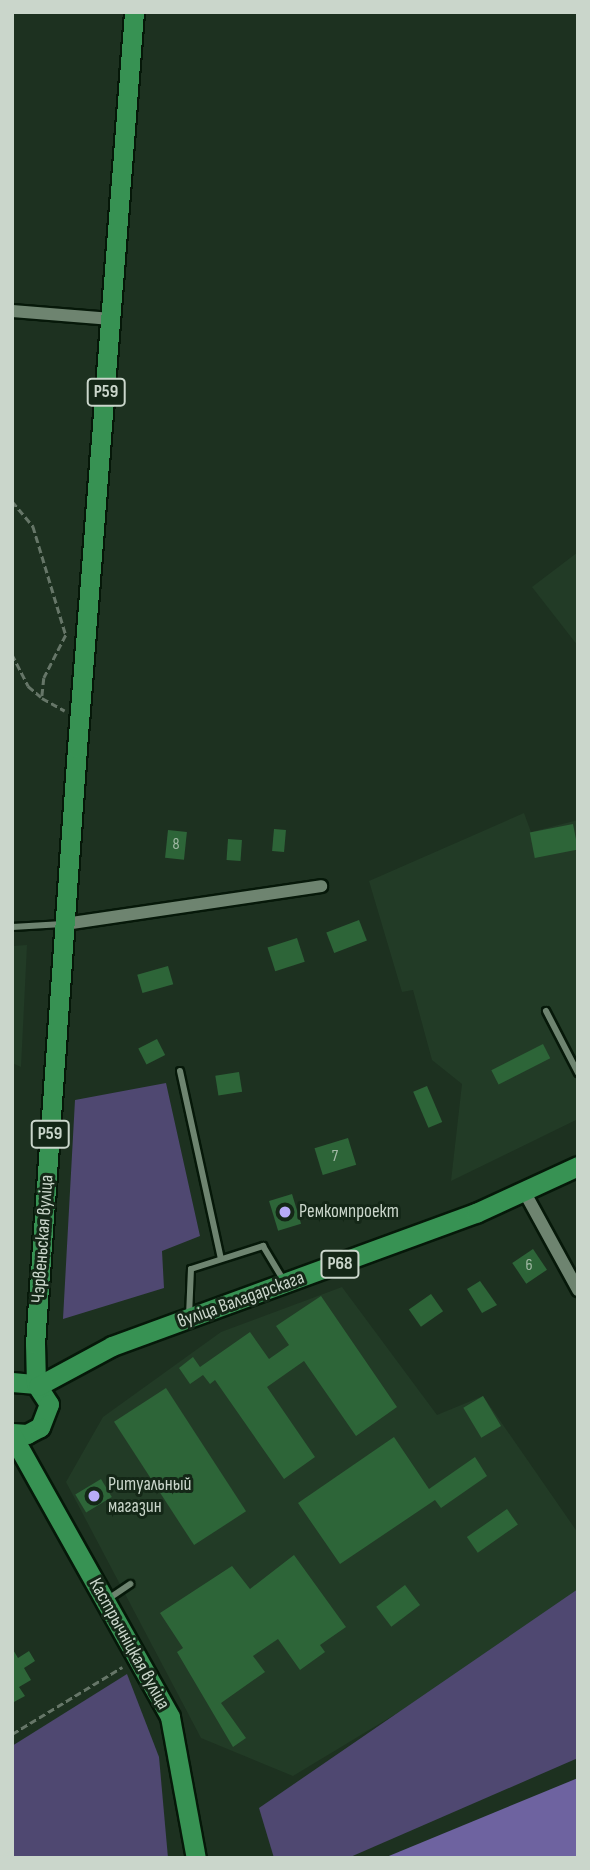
<!DOCTYPE html>
<meta charset="utf-8">
<style>
body{margin:0}
#map{position:relative;width:590px;height:1870px;overflow:hidden;background:#1d3120;font-family:"Sofia Sans Condensed",sans-serif}
div>[style]{position:absolute}
.built>*{inset:0;background:#223b26}
.green>*{inset:0;background:#4f4871}
.water>*{inset:0;background:#6e63a0}
.building>*{inset:0;background:#2d6538;transform-origin:0 0}
.path>*{height:2.5px;margin-top:-1.25px;transform-origin:0;background:repeating-linear-gradient(90deg,#667668 0 7px,transparent 0 10.5px)}
.roads{filter:drop-shadow(2px 0 #061809) drop-shadow(-2px 0 #061809) drop-shadow(0 2px #061809) drop-shadow(0 -2px #061809)}
.lane>*{height:6px;margin:-3px;padding:0 3px;transform-origin:3px;border-radius:3px;background:#6e8470}
.street>*{height:12px;margin:-6px;padding:0 6px;transform-origin:6px;border-radius:6px;background:#6e8470}
.primary>*{height:19px;margin:-9.5px;padding:0 9.5px;transform-origin:9.5px;border-radius:9.5px;background:#379253}
.dots>*{width:19px;height:19px;translate:-50% -50%;box-sizing:border-box;border:4px solid #142717;border-radius:50%}
span{translate:-50% -50%;white-space:nowrap;text-align:center;line-height:1.15;-webkit-text-stroke:6px #142717;paint-order:stroke}
.number-label{font-size:16px;color:#a3baa6}
.number-label span{-webkit-text-stroke-width:0}
.shield-label span{padding:2px 5px;background:#142717;border:2px solid;border-radius:5px;-webkit-text-stroke-width:0}
.shield-label{font-size:18px;color:#cad6cb;font-weight:700}
.poi-label{font-size:19px;color:#cad6cb}
.left{translate:0 -50%;text-align:left}
.street-label{font-size:19px;color:#cad6cb}
.frame{position:absolute;inset:0;border:14px solid #cad6cb;pointer-events:none}
</style>
<div id="map">
<div class="built">
<div style="clip-path:polygon(578px 552px,578px 646px,532px 587px)"></div>
<div style="clip-path:polygon(524px 813px,531px 832px,578px 820px,578px 1119px,451px 1181px,462px 1084px,432px 1060px,413px 990px,402px 992px,369px 881px)"></div>
<div style="clip-path:polygon(27px 945px,21px 1067px,12px 1063px,12px 946px)"></div>
<div style="clip-path:polygon(342px 1287px,437px 1415px,483px 1396px,578px 1533px,578px 1604px,293px 1776px,201px 1738px,66px 1482px,103px 1417px,221px 1332px)"></div>
</div>
<div class="green">
<div style="clip-path:polygon(166px 1083px,200px 1236px,162px 1251px,164px 1288px,63px 1319px,75px 1100px)"></div>
<div style="clip-path:polygon(578px 1589px,578px 1758px,348px 1858px,274px 1858px,259px 1808px)"></div>
<div style="clip-path:polygon(127px 1674px,159px 1757px,168px 1858px,12px 1858px,12px 1746px)"></div>
</div>
<div class="water">
<div style="clip-path:polygon(578px 1778px,578px 1858px,384px 1858px)"></div>
</div>
<div class="building">
<div style="left:573px;top:824px;width:26px;height:44px;rotate:79deg"></div>
<div style="left:274px;top:829px;width:12px;height:22px;rotate:5deg"></div>
<div style="left:168px;top:830px;width:19px;height:28px;rotate:6deg"></div>
<div style="left:228px;top:839px;width:14px;height:21px;rotate:4deg"></div>
<div style="left:359px;top:920px;width:22px;height:35px;rotate:69deg"></div>
<div style="left:297px;top:938px;width:25px;height:31px;rotate:72deg"></div>
<div style="left:168px;top:966px;width:19px;height:32px;rotate:74deg"></div>
<div style="left:157px;top:1039px;width:18px;height:21px;rotate:63deg"></div>
<div style="left:543px;top:1044px;width:16px;height:58px;rotate:63deg"></div>
<div style="left:239px;top:1072px;width:20px;height:24px;rotate:81deg"></div>
<div style="left:427px;top:1086px;width:39px;height:15px;rotate:67deg"></div>
<div style="left:348px;top:1138px;width:28px;height:35px;rotate:73deg"></div>
<div style="left:292px;top:1194px;width:31px;height:24px;rotate:73deg"></div>
<div style="left:533px;top:1249px;width:25px;height:25px;rotate:56deg"></div>
<div style="clip-path:polygon(480px 1281px,497px 1305px,482px 1313px,467px 1289px)"></div>
<div style="left:431px;top:1294px;width:21px;height:27px;rotate:55deg"></div>
<div style="clip-path:polygon(321px 1296px,397px 1407px,356px 1436px,304px 1361px,267px 1387px,315px 1457px,284px 1479px,215px 1380px,210px 1384px,203px 1375px,190px 1384px,179px 1368px,193px 1357px,200px 1367px,250px 1332px,269px 1359px,289px 1345px,276px 1326px)"></div>
<div style="left:166px;top:1388px;width:147px;height:62px;rotate:57deg"></div>
<div style="left:483px;top:1396px;width:35px;height:23px;rotate:59deg"></div>
<div style="clip-path:polygon(394px 1437px,429px 1489px,475px 1457px,487px 1476px,441px 1508px,435px 1500px,340px 1564px,298px 1503px)"></div>
<div style="left:101px;top:1479px;width:21px;height:30px;rotate:59deg"></div>
<div style="left:507px;top:1509px;width:19px;height:49px;rotate:55deg"></div>
<div style="clip-path:polygon(294px 1555px,346px 1627px,320px 1645px,325px 1652px,300px 1670px,278px 1639px,253px 1656px,265px 1672px,221px 1703px,246px 1738px,233px 1747px,177px 1652px,183px 1648px,160px 1613px,232px 1566px,250px 1589px)"></div>
<div style="left:405px;top:1585px;width:25px;height:36px;rotate:53deg"></div>
<div style="clip-path:polygon(12px 1648px,18px 1658px,29px 1651px,35px 1661px,24px 1668px,31px 1680px,19px 1687px,25px 1696px,12px 1703px)"></div>
</div>
<div class="path">
<div style="left:12px;top:501px;width:33px;rotate:50deg"></div>
<div style="left:33px;top:526px;width:114px;rotate:73.2deg"></div>
<div style="left:66px;top:635px;width:48px;rotate:117.1deg"></div>
<div style="left:44px;top:678px;width:20px;rotate:96deg"></div>
<div style="left:42px;top:698px;width:26px;rotate:29deg"></div>
<div style="left:12px;top:654px;width:36px;rotate:63deg"></div>
<div style="left:28px;top:686px;width:17px;rotate:40deg"></div>
<div style="left:12px;top:1734px;width:129px;rotate:-31.3deg"></div>
</div>
<div class="roads">
<div class="lane">
<div style="left:12px;top:927px;width:51px;rotate:-3.4deg"></div>
<div style="left:546px;top:1011px;width:70px;rotate:62.7deg"></div>
<div style="left:180px;top:1071px;width:192px;rotate:77.7deg"></div>
<div style="left:189px;top:1316px;width:47px;rotate:-87.6deg"></div>
<div style="left:191px;top:1269px;width:76px;rotate:-17.7deg"></div>
<div style="left:263px;top:1246px;width:39px;rotate:59deg"></div>
<div style="left:108px;top:1599px;width:27px;rotate:-34deg"></div>
</div>
<div class="street">
<div style="left:12px;top:311px;width:100px;rotate:4.6deg"></div>
<div style="left:65px;top:924px;width:259px;rotate:-8.4deg"></div>
<div style="left:525px;top:1193px;width:111px;rotate:61.3deg"></div>
</div>
<div class="primary">
<div style="left:12px;top:1382px;width:24px;rotate:5deg"></div>
<div style="left:36px;top:1384px;width:24px;rotate:57deg"></div>
<div style="left:49px;top:1404px;width:25px;rotate:111deg"></div>
<div style="left:40px;top:1427px;width:15px;rotate:152deg"></div>
<div style="left:27px;top:1434px;width:15px;rotate:-176deg"></div>
<div style="left:36px;top:1384px;width:40px;rotate:-91.4deg"></div>
<div style="left:35px;top:1344px;width:597px;rotate:-85.97deg"></div>
<div style="left:77px;top:748px;width:738px;rotate:-85.57deg"></div>
<div style="left:38px;top:1386px;width:84px;rotate:-28.4deg"></div>
<div style="left:112px;top:1346px;width:388px;rotate:-20.1deg"></div>
<div style="left:476px;top:1213px;width:112px;rotate:-24.7deg"></div>
<div style="left:12px;top:1435px;width:323px;rotate:60.7deg"></div>
<div style="left:170px;top:1717px;width:143px;rotate:79.6deg"></div>
</div>
</div>
<div class="dots">
<div style="left:285px;top:1212px;background:#b7abf8"></div>
<div style="left:94px;top:1496px;background:#b7abf8"></div>
</div>
<div class="number-label">
<span style="left:176px;top:845px">8</span>
<span style="left:335px;top:1157px">7</span>
<span style="left:529px;top:1266px">6</span>
</div>
<div class="shield-label">
<span style="left:106px;top:392px">Р59</span>
<span style="left:50px;top:1134px">Р59</span>
<span style="left:340px;top:1264px">Р68</span>
</div>
<div class="poi-label">
<span class="left" style="left:299px;top:1212px">Ремкомпроект</span>
<span class="left" style="left:108px;top:1496px">Ритуальный<br>магазин</span>
</div>
<div class="street-label">
<span style="left:43px;top:1239px;rotate:-86deg">Чэрвеньская вуліца</span>
<span style="left:241px;top:1300px;rotate:-20deg">вуліца Валадарскага</span>
<span style="left:129px;top:1644px;rotate:61deg">Кастрычніцкая вуліца</span>
</div>
<div class="frame"></div>
</div>
